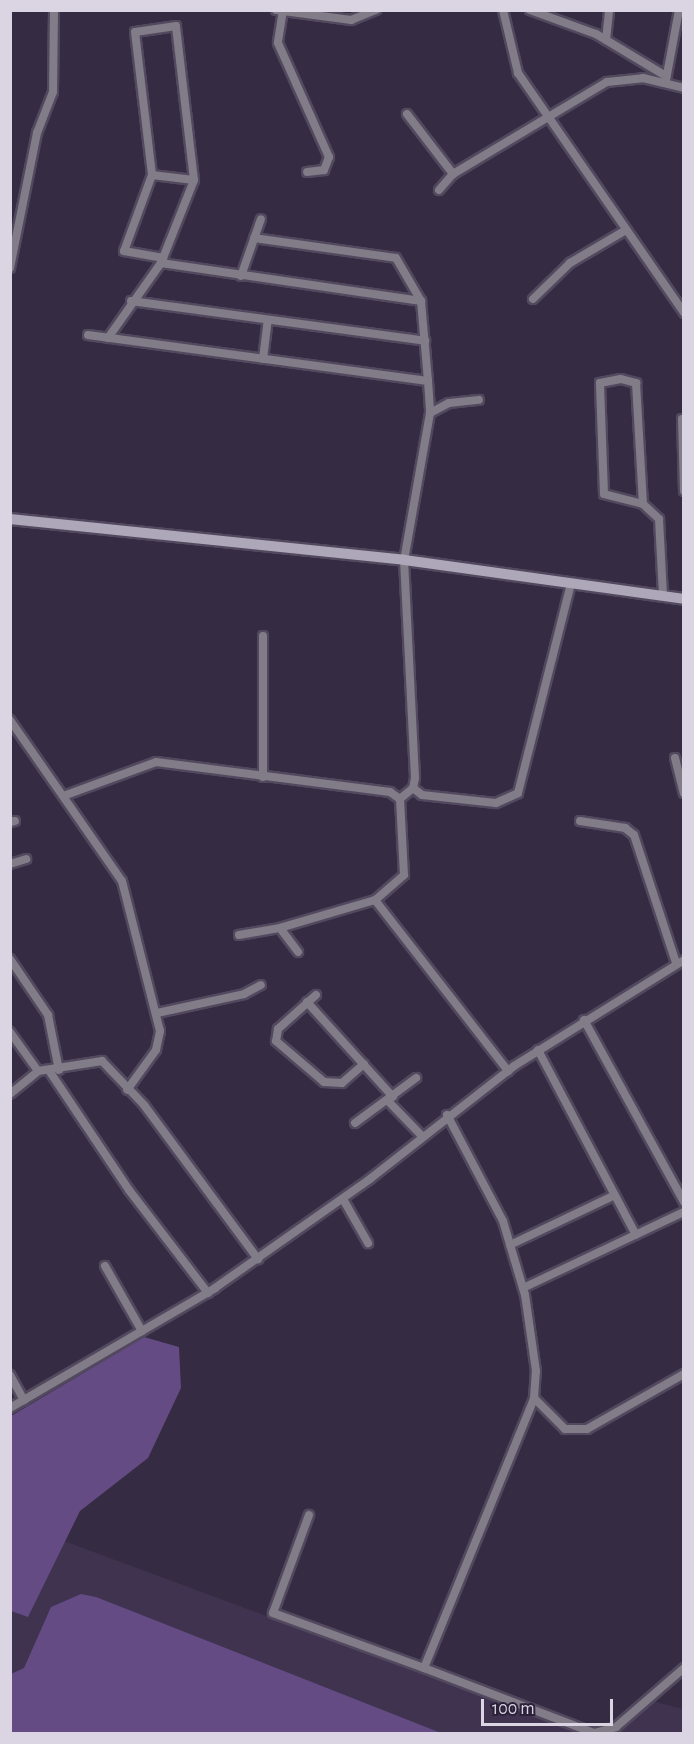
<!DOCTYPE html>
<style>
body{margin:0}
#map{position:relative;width:694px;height:1744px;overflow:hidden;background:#352b42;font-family:"Alegreya Sans",sans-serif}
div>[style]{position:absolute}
.built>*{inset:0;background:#3f3350}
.green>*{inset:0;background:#644b84}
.roads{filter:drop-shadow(2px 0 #53495f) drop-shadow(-2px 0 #53495f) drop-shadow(0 2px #53495f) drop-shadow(0 -2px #53495f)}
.street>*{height:8px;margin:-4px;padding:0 4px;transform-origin:4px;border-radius:4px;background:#817c88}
.secondary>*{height:10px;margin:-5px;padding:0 5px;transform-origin:5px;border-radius:5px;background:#aea7ba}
span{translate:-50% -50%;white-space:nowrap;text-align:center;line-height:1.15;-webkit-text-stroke:6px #2b2138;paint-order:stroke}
.frame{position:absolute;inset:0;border:12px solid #dad4e3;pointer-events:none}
.scale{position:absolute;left:481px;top:1699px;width:132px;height:27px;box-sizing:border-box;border:3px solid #dad4e3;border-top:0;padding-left:8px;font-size:18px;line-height:21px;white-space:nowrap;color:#dad4e3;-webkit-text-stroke:4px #2b2138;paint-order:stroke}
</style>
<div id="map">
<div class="built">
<div style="clip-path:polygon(29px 1528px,318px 1635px,578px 1733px,11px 1733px,10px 1578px)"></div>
<div style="clip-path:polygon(652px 1701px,683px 1709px,683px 1733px,615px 1733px)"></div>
</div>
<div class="green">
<div style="clip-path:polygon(144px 1337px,179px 1347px,181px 1388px,148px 1458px,80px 1511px,28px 1617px,11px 1611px,11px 1416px)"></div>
<div style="clip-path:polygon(81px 1594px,96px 1597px,441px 1733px,11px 1733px,11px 1674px,24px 1668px,51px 1607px)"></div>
</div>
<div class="roads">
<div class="street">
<div style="left:276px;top:10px;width:76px;rotate:7.6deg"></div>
<div style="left:351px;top:20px;width:27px;rotate:-22deg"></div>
<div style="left:283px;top:10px;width:33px;rotate:99deg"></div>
<div style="left:278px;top:43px;width:125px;rotate:65.9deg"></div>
<div style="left:329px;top:157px;width:14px;rotate:111deg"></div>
<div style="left:324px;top:170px;width:17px;rotate:173deg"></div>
<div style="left:503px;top:10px;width:65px;rotate:76.6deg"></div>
<div style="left:518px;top:73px;width:292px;rotate:55.3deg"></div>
<div style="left:530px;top:10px;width:70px;rotate:20deg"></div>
<div style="left:596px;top:34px;width:82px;rotate:31deg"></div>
<div style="left:606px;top:40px;width:30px;rotate:-84deg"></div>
<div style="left:666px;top:80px;width:71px;rotate:-79.5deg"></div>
<div style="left:407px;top:114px;width:76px;rotate:52.5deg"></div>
<div style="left:152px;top:175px;width:42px;rotate:6.8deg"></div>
<div style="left:439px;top:190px;width:21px;rotate:-49deg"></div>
<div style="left:453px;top:174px;width:179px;rotate:-30.9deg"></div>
<div style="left:607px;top:82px;width:36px;rotate:-6deg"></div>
<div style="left:643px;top:78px;width:42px;rotate:13.7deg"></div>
<div style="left:254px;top:238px;width:143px;rotate:8deg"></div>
<div style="left:396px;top:258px;width:50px;rotate:59.8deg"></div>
<div style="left:421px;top:301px;width:80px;rotate:85deg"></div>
<div style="left:428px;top:381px;width:32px;rotate:86deg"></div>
<div style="left:430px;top:413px;width:149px;rotate:100deg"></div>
<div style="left:404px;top:560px;width:218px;rotate:87.1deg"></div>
<div style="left:415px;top:778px;width:10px;rotate:101deg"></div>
<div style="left:413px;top:788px;width:17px;rotate:140deg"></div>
<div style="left:400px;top:799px;width:76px;rotate:87deg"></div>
<div style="left:404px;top:875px;width:38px;rotate:139deg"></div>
<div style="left:375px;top:900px;width:99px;rotate:163.6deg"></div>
<div style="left:280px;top:928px;width:30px;rotate:53deg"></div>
<div style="left:161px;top:263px;width:263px;rotate:8.3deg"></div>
<div style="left:10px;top:268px;width:138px;rotate:-78.7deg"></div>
<div style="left:37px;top:133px;width:44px;rotate:-68.7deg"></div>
<div style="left:53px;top:92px;width:82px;rotate:-89.3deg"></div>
<div style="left:241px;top:276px;width:60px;rotate:-70.7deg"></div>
<div style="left:533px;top:299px;width:52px;rotate:-44.2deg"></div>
<div style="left:570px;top:263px;width:65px;rotate:-30.5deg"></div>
<div style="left:131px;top:301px;width:297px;rotate:7.7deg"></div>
<div style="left:88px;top:335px;width:343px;rotate:7.7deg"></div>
<div style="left:108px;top:338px;width:92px;rotate:-54.8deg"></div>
<div style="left:161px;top:263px;width:5px;rotate:-68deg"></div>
<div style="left:163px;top:258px;width:84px;rotate:-68.3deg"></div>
<div style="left:194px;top:180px;width:155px;rotate:-96.7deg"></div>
<div style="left:176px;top:26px;width:41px;rotate:171.7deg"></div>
<div style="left:135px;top:32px;width:144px;rotate:83.2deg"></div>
<div style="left:152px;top:175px;width:81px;rotate:110.2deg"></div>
<div style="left:124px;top:251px;width:40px;rotate:10deg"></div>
<div style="left:263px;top:359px;width:39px;rotate:-83deg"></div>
<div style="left:430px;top:413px;width:21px;rotate:-28deg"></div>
<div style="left:449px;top:403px;width:30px;rotate:-6deg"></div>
<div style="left:682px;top:419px;width:72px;rotate:88.4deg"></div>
<div style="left:643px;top:504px;width:40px;rotate:-165.6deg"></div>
<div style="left:604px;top:494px;width:111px;rotate:-92.1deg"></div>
<div style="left:600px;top:383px;width:21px;rotate:-11deg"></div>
<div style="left:621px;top:379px;width:16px;rotate:15deg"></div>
<div style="left:636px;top:383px;width:121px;rotate:86.7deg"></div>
<div style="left:643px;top:504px;width:22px;rotate:43deg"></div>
<div style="left:659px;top:519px;width:77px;rotate:87deg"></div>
<div style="left:10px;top:720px;width:196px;rotate:55.2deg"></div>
<div style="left:122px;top:881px;width:155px;rotate:75.8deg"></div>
<div style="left:160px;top:1031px;width:19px;rotate:102deg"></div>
<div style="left:156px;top:1050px;width:49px;rotate:125.9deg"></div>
<div style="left:675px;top:758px;width:36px;rotate:76deg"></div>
<div style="left:263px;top:777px;width:141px;rotate:-90deg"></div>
<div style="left:413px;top:788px;width:11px;rotate:38deg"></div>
<div style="left:422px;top:795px;width:74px;rotate:6.2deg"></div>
<div style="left:496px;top:803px;width:24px;rotate:-24deg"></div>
<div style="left:518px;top:793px;width:216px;rotate:-75.8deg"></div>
<div style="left:66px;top:795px;width:96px;rotate:-20.1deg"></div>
<div style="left:156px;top:762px;width:236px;rotate:7.3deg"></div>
<div style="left:390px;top:792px;width:12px;rotate:35deg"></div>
<div style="left:580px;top:821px;width:46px;rotate:8.8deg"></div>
<div style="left:625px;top:828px;width:11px;rotate:38deg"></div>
<div style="left:634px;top:835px;width:135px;rotate:71.8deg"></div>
<div style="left:10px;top:822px;width:5px;rotate:-11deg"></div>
<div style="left:10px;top:864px;width:17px;rotate:-17deg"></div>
<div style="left:375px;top:900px;width:217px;rotate:52.1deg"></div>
<div style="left:239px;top:935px;width:42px;rotate:-9.7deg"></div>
<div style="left:10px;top:959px;width:68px;rotate:55.8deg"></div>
<div style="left:48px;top:1015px;width:56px;rotate:78.7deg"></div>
<div style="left:316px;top:995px;width:51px;rotate:138.2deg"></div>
<div style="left:278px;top:1029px;width:12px;rotate:99deg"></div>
<div style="left:276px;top:1041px;width:63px;rotate:40.5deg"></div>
<div style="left:324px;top:1082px;width:18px;rotate:3deg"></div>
<div style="left:342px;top:1083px;width:29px;rotate:-41deg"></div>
<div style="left:307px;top:1002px;width:128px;rotate:47.8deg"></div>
<div style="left:157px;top:1013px;width:89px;rotate:-12.3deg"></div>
<div style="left:244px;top:994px;width:19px;rotate:-28deg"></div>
<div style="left:584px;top:1020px;width:208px;rotate:61.2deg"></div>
<div style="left:10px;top:1032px;width:48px;rotate:54.3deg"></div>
<div style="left:538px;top:1050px;width:209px;rotate:62.1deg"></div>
<div style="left:50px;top:1072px;width:142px;rotate:56.2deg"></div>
<div style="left:129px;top:1190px;width:130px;rotate:52.5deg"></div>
<div style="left:10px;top:1094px;width:36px;rotate:-39deg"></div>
<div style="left:38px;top:1071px;width:65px;rotate:-8.9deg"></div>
<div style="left:102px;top:1061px;width:61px;rotate:46.3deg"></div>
<div style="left:144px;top:1105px;width:192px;rotate:53.5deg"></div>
<div style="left:389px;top:1102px;width:46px;rotate:45.9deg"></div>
<div style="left:355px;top:1123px;width:76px;rotate:-36.4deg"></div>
<div style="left:343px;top:1199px;width:51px;rotate:60.4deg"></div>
<div style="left:510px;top:1245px;width:116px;rotate:-25.5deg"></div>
<div style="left:105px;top:1266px;width:75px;rotate:60.4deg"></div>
<div style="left:523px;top:1288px;width:178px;rotate:-25.3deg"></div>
<div style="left:10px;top:1375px;width:29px;rotate:61deg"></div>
<div style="left:534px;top:1398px;width:44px;rotate:45deg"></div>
<div style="left:565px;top:1429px;width:22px"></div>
<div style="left:587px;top:1429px;width:112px;rotate:-29.6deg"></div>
<div style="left:10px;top:1408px;width:238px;rotate:-30.3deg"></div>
<div style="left:215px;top:1288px;width:189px;rotate:-35.1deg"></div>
<div style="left:370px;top:1179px;width:183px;rotate:-38.1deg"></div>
<div style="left:514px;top:1066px;width:200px;rotate:-31.9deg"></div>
<div style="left:309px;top:1515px;width:104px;rotate:110.2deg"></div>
<div style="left:273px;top:1613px;width:161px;rotate:20deg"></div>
<div style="left:424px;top:1668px;width:292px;rotate:-67.8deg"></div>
<div style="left:534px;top:1398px;width:27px;rotate:-86deg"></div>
<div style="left:536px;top:1371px;width:77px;rotate:-98.2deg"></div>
<div style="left:525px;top:1295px;width:77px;rotate:-106.6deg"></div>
<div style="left:503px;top:1221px;width:120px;rotate:-117.8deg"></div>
<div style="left:424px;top:1668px;width:182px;rotate:20.9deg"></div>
<div style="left:594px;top:1733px;width:23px;rotate:-15deg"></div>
<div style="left:616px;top:1727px;width:90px;rotate:-40.9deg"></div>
</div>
<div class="secondary">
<div style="left:10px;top:519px;width:396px;rotate:5.9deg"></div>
<div style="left:404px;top:560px;width:283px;rotate:7.9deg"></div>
</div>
</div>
<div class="frame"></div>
<div class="scale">100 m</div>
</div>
